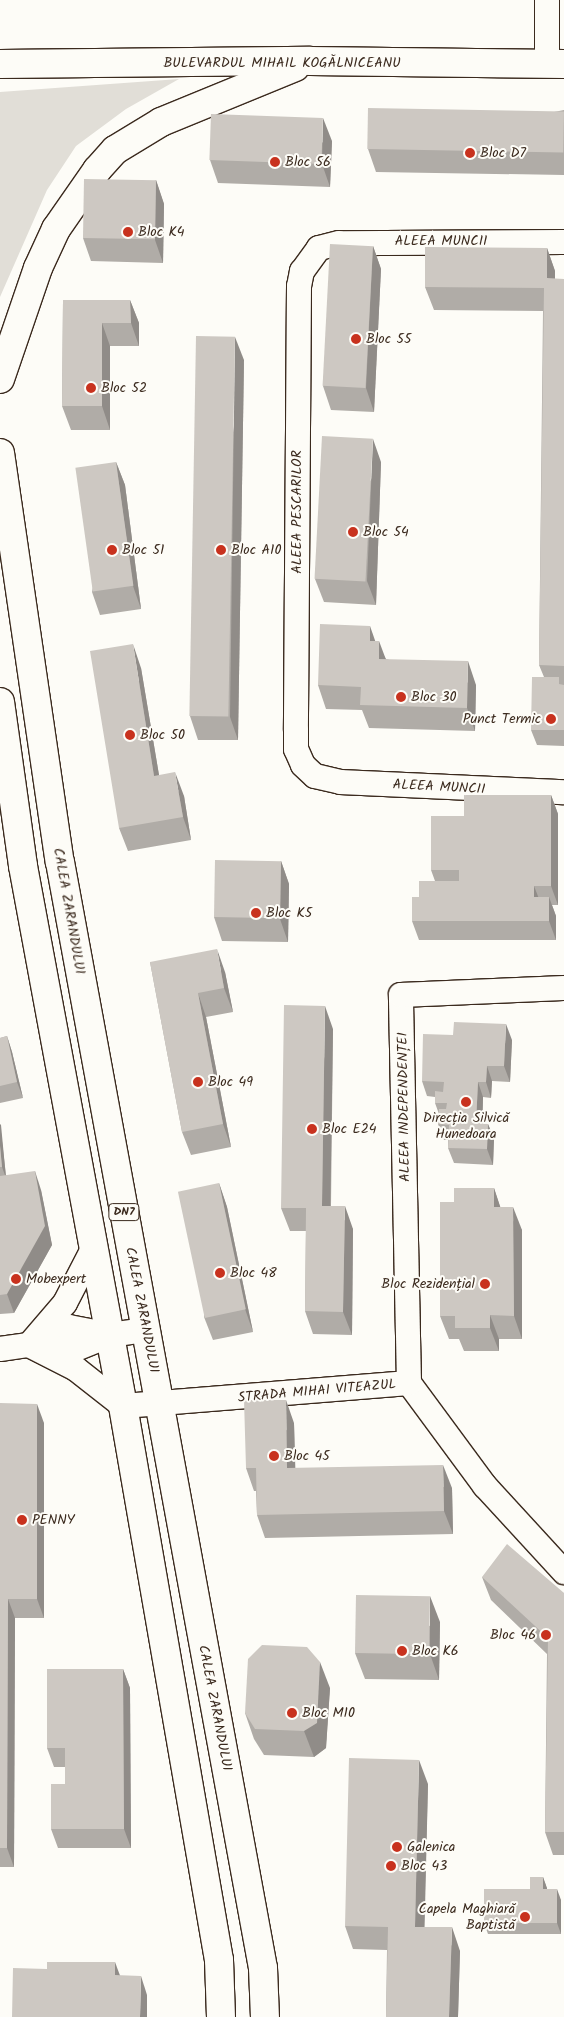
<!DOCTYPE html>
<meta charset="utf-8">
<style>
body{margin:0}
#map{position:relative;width:564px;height:2017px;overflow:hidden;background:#fdfcf7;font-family:Kalam,sans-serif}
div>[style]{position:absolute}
.green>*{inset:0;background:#e1ded7}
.roads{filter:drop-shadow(1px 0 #3b2a1e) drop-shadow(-1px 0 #3b2a1e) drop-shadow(0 1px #3b2a1e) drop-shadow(0 -1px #3b2a1e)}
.minor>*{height:24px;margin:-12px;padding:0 12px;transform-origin:12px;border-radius:12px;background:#fdfcf7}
.tertiary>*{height:28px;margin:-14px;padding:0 14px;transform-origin:14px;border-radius:14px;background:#fdfcf7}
.primary>*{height:28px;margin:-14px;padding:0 14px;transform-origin:14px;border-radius:14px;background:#fdfcf7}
.wall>*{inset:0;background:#b0aca7}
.shaded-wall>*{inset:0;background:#908c88}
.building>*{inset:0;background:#cdc8c2;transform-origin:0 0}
.dots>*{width:14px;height:14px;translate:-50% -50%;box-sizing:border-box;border:2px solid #fdfcf7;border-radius:50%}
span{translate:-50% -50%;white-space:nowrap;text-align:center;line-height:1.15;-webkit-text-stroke:4px #fdfcf7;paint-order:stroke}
.shield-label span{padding:1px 4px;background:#fdfcf7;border:1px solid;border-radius:4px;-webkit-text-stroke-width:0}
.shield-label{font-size:12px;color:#3b2a1e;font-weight:700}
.street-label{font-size:14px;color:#3b2a1e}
.poi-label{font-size:14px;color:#3b2a1e}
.left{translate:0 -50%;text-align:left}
.right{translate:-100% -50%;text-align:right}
</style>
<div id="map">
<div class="green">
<div style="clip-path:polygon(179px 79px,126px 109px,76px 146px,47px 190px,0 297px,0 92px)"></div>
</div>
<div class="roads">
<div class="minor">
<div style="left:547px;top:64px;width:64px;rotate:-90deg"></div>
<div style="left:564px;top:242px;width:225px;rotate:179.7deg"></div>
<div style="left:339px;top:243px;width:21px;rotate:166deg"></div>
<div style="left:319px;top:248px;width:29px;rotate:126deg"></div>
<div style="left:302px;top:271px;width:15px;rotate:101deg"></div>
<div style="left:299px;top:286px;width:444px;rotate:90.4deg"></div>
<div style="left:296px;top:730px;width:19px;rotate:90deg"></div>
<div style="left:296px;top:749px;width:17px;rotate:66deg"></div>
<div style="left:303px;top:765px;width:16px;rotate:43deg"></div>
<div style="left:315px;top:776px;width:26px;rotate:13deg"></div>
<div style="left:340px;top:782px;width:224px;rotate:2.6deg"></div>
<div style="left:35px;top:1342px;width:37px;rotate:-24deg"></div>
<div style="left:69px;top:1327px;width:42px;rotate:11deg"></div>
<div style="left:29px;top:1345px;width:53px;rotate:27.1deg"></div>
<div style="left:76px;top:1369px;width:60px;rotate:38.2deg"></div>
<div style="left:123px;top:1406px;width:287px;rotate:-4.6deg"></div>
<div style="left:409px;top:1383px;width:128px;rotate:53.6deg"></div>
<div style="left:485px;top:1486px;width:117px;rotate:47.4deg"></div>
<div style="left:29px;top:1345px;width:55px;rotate:-49.4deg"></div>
<div style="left:65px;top:1303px;width:63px;rotate:-62.6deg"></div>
<div style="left:0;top:1349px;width:29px;rotate:-8deg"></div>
<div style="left:29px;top:1345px;width:44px;rotate:6.5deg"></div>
<div style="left:73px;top:1350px;width:40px;rotate:-22deg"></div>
<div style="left:110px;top:1335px;width:36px;rotate:-8deg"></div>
<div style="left:409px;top:1383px;width:388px;rotate:-91.2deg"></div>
<div style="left:401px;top:995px;width:163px;rotate:-2.5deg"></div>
</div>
<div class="tertiary">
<div style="left:0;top:64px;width:310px;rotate:-0.6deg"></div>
<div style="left:310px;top:61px;width:254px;rotate:0.7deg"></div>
<div style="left:0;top:379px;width:117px;rotate:-71.1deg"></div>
<div style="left:38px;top:268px;width:43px;rotate:-65.2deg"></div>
<div style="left:56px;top:229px;width:72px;rotate:-55.2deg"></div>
<div style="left:97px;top:170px;width:27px;rotate:-48deg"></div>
<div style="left:115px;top:150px;width:54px;rotate:-31.3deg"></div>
<div style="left:161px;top:122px;width:145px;rotate:-22.3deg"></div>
</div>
<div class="primary">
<div style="left:0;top:453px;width:413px;rotate:81.7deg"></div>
<div style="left:60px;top:862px;width:1124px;rotate:79.6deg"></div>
<div style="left:263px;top:1968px;width:49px;rotate:87.7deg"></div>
<div style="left:0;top:702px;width:166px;rotate:82deg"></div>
<div style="left:23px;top:866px;width:549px;rotate:79.51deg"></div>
<div style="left:123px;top:1406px;width:562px;rotate:80.17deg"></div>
<div style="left:219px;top:1960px;width:57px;rotate:88deg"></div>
</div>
</div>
<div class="wall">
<div style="clip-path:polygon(564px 110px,564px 175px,376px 172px,368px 149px)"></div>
<div style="clip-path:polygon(332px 141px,330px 187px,218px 183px,210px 160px)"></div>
<div style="clip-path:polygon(156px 180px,164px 204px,163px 263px,91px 261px,83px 238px)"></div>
<div style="clip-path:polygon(373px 246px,381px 269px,374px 412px,331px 410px,323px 386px)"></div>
<div style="clip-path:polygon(547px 248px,555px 271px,555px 279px,564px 279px,564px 746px,537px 745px,531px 730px,544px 677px,539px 665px,543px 311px,434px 310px,425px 287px)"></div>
<div style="clip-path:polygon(63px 300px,130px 300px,139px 323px,139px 346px,110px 346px,110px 430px,71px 430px,62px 406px)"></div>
<div style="clip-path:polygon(244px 360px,238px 740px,198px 740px,190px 716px)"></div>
<div style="clip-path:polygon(116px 462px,125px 485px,141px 609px,100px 615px,92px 592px)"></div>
<div style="clip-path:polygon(381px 462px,376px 605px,324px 602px,315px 579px)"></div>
<div style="clip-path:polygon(375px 641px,386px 659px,476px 685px,475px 731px,369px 728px,362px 710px,326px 709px,318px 685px)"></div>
<div style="clip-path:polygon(141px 668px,159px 775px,184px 796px,191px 840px,128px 851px,119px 828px)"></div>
<div style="clip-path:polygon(551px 795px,558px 814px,558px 905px,552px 905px,556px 916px,556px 940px,419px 940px,412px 921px,419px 897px,435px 881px,431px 870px,464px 816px)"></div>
<div style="clip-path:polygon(281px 861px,289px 884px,288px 942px,222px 941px,214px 917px)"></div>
<div style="clip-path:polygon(150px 962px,225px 972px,233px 1012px,206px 1017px,231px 1147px,191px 1155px,182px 1132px)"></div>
<div style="clip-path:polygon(333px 1029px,331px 1206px,353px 1229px,352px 1335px,313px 1334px,305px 1311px,306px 1231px,290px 1231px,281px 1208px)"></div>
<div style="clip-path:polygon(7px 1036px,12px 1052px,23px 1098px,0 1103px,0 1038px)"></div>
<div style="clip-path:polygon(512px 1040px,510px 1082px,492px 1081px,491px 1098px,483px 1097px,482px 1124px,488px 1124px,494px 1139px,493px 1165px,454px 1163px,448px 1148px,448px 1140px,444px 1140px,438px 1124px,439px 1114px,435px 1103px,435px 1097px,427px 1096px,422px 1081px)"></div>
<div style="clip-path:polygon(0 1124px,6px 1175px,41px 1190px,52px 1245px,14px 1313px,0 1314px)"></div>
<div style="clip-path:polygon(219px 1183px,227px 1207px,253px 1332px,213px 1340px,204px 1317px)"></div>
<div style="clip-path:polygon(494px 1188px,500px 1207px,522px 1230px,522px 1339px,499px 1339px,499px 1351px,464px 1351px,459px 1339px,449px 1339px,440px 1316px,454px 1202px)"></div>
<div style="clip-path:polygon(0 1403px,44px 1423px,44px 1618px,15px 1618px,14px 1867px,0 1867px)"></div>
<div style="clip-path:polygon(294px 1423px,295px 1468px,452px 1488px,453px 1534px,265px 1538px,257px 1515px,256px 1491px,254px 1491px,246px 1468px)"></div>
<div style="clip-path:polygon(482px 1577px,564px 1593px,564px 1855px,553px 1855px,545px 1832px,547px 1654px,491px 1600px)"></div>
<div style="clip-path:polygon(440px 1622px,439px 1680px,365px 1679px,355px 1653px)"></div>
<div style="clip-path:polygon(123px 1669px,130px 1688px,131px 1848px,58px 1848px,51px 1829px,65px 1784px,65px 1767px,54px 1767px,47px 1748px)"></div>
<div style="clip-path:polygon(330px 1688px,326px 1748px,314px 1757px,264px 1755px,254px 1739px,245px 1713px)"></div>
<div style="clip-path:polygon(428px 1784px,424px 1927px,460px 1951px,458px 2017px,386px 2017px,387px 1950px,353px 1949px,345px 1926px)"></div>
<div style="clip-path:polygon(543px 1877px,547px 1889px,561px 1900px,561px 1934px,488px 1934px,484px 1923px,530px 1889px)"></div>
</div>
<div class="shaded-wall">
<div style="clip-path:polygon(323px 118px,332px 141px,330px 187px,322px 164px)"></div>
<div style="clip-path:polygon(156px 180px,164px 204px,163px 263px,155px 240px)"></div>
<div style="clip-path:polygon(373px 246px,381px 269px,374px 412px,366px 388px)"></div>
<div style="clip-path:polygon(547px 248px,555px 271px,555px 302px,547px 278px)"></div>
<div style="clip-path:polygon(130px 300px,139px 323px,139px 346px,131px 323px)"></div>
<div style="clip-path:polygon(102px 323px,110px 346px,110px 430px,102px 406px)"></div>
<div style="clip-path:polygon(235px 337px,244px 360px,238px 740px,230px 717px)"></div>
<div style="clip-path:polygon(373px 439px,381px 462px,376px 605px,367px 581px)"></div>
<div style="clip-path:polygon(116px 462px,125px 485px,141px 609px,133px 586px)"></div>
<div style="clip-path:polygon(370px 626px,378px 649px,370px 641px)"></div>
<div style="clip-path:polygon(379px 641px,388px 665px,379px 659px)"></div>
<div style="clip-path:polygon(133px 644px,141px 668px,163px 799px,154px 776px)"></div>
<div style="clip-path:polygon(468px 661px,476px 685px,475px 731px,467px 708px)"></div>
<div style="clip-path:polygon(175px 772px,184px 796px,191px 840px,183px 817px)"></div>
<div style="clip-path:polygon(551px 795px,558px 814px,558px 905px,551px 886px)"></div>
<div style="clip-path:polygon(281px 861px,289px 884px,288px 942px,280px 919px)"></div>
<div style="clip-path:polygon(534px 886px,541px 904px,534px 897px)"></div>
<div style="clip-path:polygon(549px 897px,556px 916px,556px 940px,549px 921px)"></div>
<div style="clip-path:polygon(217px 949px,225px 972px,233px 1012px,224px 988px)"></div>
<div style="clip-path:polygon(198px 993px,206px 1017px,231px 1147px,223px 1124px)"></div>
<div style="clip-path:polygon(325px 1006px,333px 1029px,330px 1229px,322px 1206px)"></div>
<div style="clip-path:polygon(506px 1024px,512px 1040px,510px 1082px,504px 1066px)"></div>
<div style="clip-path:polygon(7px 1036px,12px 1052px,23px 1098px,17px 1082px)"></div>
<div style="clip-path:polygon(487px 1066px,492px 1081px,491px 1098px,486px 1082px)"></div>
<div style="clip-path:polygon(478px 1082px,483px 1097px,482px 1139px,476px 1123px)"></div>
<div style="clip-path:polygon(0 1124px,1px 1125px,6px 1178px,2px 1167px,0 1146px)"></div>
<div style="clip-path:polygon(488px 1124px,494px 1139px,493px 1165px,487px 1149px)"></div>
<div style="clip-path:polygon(35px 1171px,41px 1190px,52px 1245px,14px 1313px,7px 1294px)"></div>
<div style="clip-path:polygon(219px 1183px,227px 1207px,253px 1332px,245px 1309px)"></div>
<div style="clip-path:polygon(494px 1188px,502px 1212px,494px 1207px)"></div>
<div style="clip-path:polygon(345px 1206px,353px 1229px,352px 1335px,343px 1312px)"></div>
<div style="clip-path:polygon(513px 1207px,522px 1230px,522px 1339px,514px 1316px)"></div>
<div style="clip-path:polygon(490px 1315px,499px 1339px,499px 1351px,490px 1328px)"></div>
<div style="clip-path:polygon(286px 1400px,294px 1423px,296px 1491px,287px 1468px)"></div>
<div style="clip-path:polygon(37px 1404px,44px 1423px,44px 1618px,37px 1599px)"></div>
<div style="clip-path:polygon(443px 1465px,452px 1488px,453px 1534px,444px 1511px)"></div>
<div style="clip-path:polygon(430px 1596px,440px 1622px,439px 1680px,430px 1654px)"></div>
<div style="clip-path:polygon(8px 1599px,15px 1618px,14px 1867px,7px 1848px)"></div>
<div style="clip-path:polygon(320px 1662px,330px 1688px,326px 1748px,314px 1757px,304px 1731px)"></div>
<div style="clip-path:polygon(123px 1669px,130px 1688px,131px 1848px,124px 1829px)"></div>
<div style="clip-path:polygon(419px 1760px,428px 1784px,424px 1950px,415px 1927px)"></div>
<div style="clip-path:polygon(543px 1877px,547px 1888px,547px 1900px,543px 1889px)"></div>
<div style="clip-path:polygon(557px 1889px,561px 1900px,561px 1934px,557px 1923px)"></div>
<div style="clip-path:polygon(452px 1927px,460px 1951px,458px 2017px,449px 2017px)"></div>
<div style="clip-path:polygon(115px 1962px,122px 1981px,115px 1975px)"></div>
<div style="clip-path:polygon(141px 1976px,147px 1995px,147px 2017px,140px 2017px)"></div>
</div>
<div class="building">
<div style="left:368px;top:108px;width:196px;height:41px;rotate:1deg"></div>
<div style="left:211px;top:114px;width:112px;height:46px;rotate:2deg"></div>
<div style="left:84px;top:179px;width:72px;height:59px;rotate:1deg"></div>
<div style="left:330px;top:244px;width:43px;height:142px;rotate:3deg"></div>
<div style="clip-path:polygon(425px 247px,547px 248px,547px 278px,564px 279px,564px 666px,539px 665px,544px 288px,425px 287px)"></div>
<div style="clip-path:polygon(63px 300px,130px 300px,131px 323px,102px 323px,102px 406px,62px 406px)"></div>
<div style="left:196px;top:336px;width:39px;height:380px;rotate:1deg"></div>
<div style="left:322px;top:436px;width:51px;height:143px;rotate:3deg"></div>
<div style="left:116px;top:462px;width:125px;height:41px;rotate:82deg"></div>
<div style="clip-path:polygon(320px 624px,370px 626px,370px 641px,379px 641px,379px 659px,468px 661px,467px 708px,360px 705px,361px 687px,318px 685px)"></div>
<div style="clip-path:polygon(133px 644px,154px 776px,175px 772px,183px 817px,119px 828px,90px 651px)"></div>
<div style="clip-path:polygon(532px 677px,559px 677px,559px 684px,564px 685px,564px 730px,531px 730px)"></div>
<div style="clip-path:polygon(464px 795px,551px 795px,551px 886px,534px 886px,534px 897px,549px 897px,549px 921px,412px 921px,412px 897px,419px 897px,419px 881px,459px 881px,459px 870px,431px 870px,431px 816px,464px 816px)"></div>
<div style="left:215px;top:860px;width:66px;height:57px;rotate:1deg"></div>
<div style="clip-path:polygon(217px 949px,224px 988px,198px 993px,223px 1124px,182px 1132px,150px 962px)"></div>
<div style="clip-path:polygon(284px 1005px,325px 1006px,322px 1206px,345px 1206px,343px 1312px,305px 1311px,306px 1208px,281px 1208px)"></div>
<div style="clip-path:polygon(454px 1022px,506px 1024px,504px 1066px,487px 1066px,486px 1082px,478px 1082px,476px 1123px,488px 1124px,487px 1149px,448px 1148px,449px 1125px,438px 1124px,439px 1109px,446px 1109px,447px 1103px,435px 1103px,435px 1091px,443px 1092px,444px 1082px,422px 1081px,423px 1034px,453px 1035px)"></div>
<div style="clip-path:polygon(7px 1036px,17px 1082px,0 1086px,0 1038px)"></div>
<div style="clip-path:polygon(0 1146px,2px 1167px,0 1167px)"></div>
<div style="clip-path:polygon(35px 1171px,45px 1226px,7px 1294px,0 1295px,0 1176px)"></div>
<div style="left:219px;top:1183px;width:129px;height:42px;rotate:78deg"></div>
<div style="clip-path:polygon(454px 1188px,494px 1188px,494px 1207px,513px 1207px,514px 1316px,490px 1315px,490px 1328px,455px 1328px,455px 1316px,440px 1316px,440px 1202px,454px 1202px)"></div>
<div style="clip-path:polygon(244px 1400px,286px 1400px,287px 1468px,443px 1465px,444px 1511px,257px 1515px,256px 1468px,246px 1468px)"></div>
<div style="clip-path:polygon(0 1403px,37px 1404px,37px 1599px,8px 1599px,7px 1848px,0 1848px)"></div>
<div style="clip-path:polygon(507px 1544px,564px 1593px,564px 1832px,545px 1832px,548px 1638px,482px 1577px)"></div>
<div style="left:356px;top:1595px;width:74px;height:58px;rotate:1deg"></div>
<div style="clip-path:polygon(262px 1645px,307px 1647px,320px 1662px,317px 1723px,304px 1731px,255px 1729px,245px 1713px,248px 1659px)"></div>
<div style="clip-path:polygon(47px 1669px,123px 1669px,124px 1829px,51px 1829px,51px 1784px,65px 1784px,65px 1748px,47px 1748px)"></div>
<div style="clip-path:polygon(349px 1758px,419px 1760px,415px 1927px,452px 1927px,449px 2017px,386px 2017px,388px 1927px,345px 1926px)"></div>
<div style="clip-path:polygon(530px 1877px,543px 1877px,543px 1889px,557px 1889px,557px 1923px,484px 1923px,484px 1889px,530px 1889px)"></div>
<div style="clip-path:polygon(47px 1962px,115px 1962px,115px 1975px,141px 1976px,140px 2017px,12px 2017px,13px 1968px,47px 1969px)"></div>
</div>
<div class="dots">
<div style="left:470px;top:153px;background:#c8321e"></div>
<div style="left:275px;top:162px;background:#c8321e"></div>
<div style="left:128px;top:232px;background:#c8321e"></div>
<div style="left:356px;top:339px;background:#c8321e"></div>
<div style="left:91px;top:388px;background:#c8321e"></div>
<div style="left:353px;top:532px;background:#c8321e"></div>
<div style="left:112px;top:550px;background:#c8321e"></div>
<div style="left:221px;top:550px;background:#c8321e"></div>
<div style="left:401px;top:697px;background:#c8321e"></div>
<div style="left:551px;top:719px;background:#c8321e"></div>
<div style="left:130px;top:735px;background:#c8321e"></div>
<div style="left:256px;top:913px;background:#c8321e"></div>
<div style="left:198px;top:1082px;background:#c8321e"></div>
<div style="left:466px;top:1102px;background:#c8321e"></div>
<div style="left:312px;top:1129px;background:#c8321e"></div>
<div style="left:220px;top:1273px;background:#c8321e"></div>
<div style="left:16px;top:1279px;background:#c8321e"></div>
<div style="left:485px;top:1284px;background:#c8321e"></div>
<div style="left:274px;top:1456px;background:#c8321e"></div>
<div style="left:22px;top:1520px;background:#c8321e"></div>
<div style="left:546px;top:1635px;background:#c8321e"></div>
<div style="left:402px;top:1651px;background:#c8321e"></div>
<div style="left:292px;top:1713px;background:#c8321e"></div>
<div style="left:397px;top:1847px;background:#c8321e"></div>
<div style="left:391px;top:1866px;background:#c8321e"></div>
<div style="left:525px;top:1917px;background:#c8321e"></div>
</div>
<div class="shield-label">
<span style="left:124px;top:1212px">DN7</span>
</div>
<div class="street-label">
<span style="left:282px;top:63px">BULEVARDUL MIHAIL KOGĂLNICEANU</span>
<span style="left:441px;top:241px">ALEEA MUNCII</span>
<span style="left:297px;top:512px;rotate:-90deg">ALEEA PESCARILOR</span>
<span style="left:439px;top:787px;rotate:3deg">ALEEA MUNCII</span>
<span style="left:69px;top:911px;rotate:80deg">CALEA ZARANDULUI</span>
<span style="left:404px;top:1107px;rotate:-91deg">ALEEA INDEPENDENȚEI</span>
<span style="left:142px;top:1310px;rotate:79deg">CALEA ZARANDULUI</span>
<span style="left:317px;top:1391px;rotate:-5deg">STRADA MIHAI VITEAZUL</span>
<span style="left:215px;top:1708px;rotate:79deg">CALEA ZARANDULUI</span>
</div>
<div class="poi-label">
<span class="left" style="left:480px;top:153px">Bloc D7</span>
<span class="left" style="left:285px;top:162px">Bloc 56</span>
<span class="left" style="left:138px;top:232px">Bloc K4</span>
<span class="left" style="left:366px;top:339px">Bloc 55</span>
<span class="left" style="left:101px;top:388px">Bloc 52</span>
<span class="left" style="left:363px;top:532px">Bloc 54</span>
<span class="left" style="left:122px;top:550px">Bloc 51</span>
<span class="left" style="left:231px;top:550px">Bloc A10</span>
<span class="left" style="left:411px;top:697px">Bloc 30</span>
<span class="right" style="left:541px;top:719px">Punct Termic</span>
<span class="left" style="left:140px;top:735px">Bloc 50</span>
<span class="left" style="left:266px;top:913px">Bloc K5</span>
<span class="left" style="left:208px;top:1082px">Bloc 49</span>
<span style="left:466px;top:1126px">Direcția Silvică<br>Hunedoara</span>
<span class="left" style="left:322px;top:1129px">Bloc E24</span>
<span class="left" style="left:230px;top:1273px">Bloc 48</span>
<span class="left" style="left:26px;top:1279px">Mobexpert</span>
<span class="right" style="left:475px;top:1284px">Bloc Rezidențial</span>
<span class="left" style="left:284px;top:1456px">Bloc 45</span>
<span class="left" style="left:32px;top:1520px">PENNY</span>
<span class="right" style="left:536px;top:1635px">Bloc 46</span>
<span class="left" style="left:412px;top:1651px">Bloc K6</span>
<span class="left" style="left:302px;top:1713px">Bloc M10</span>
<span class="left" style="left:407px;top:1847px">Galenica</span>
<span class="left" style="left:401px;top:1866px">Bloc 43</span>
<span class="right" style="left:515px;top:1917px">Capela Maghiară<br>Baptistă</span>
</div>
</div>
